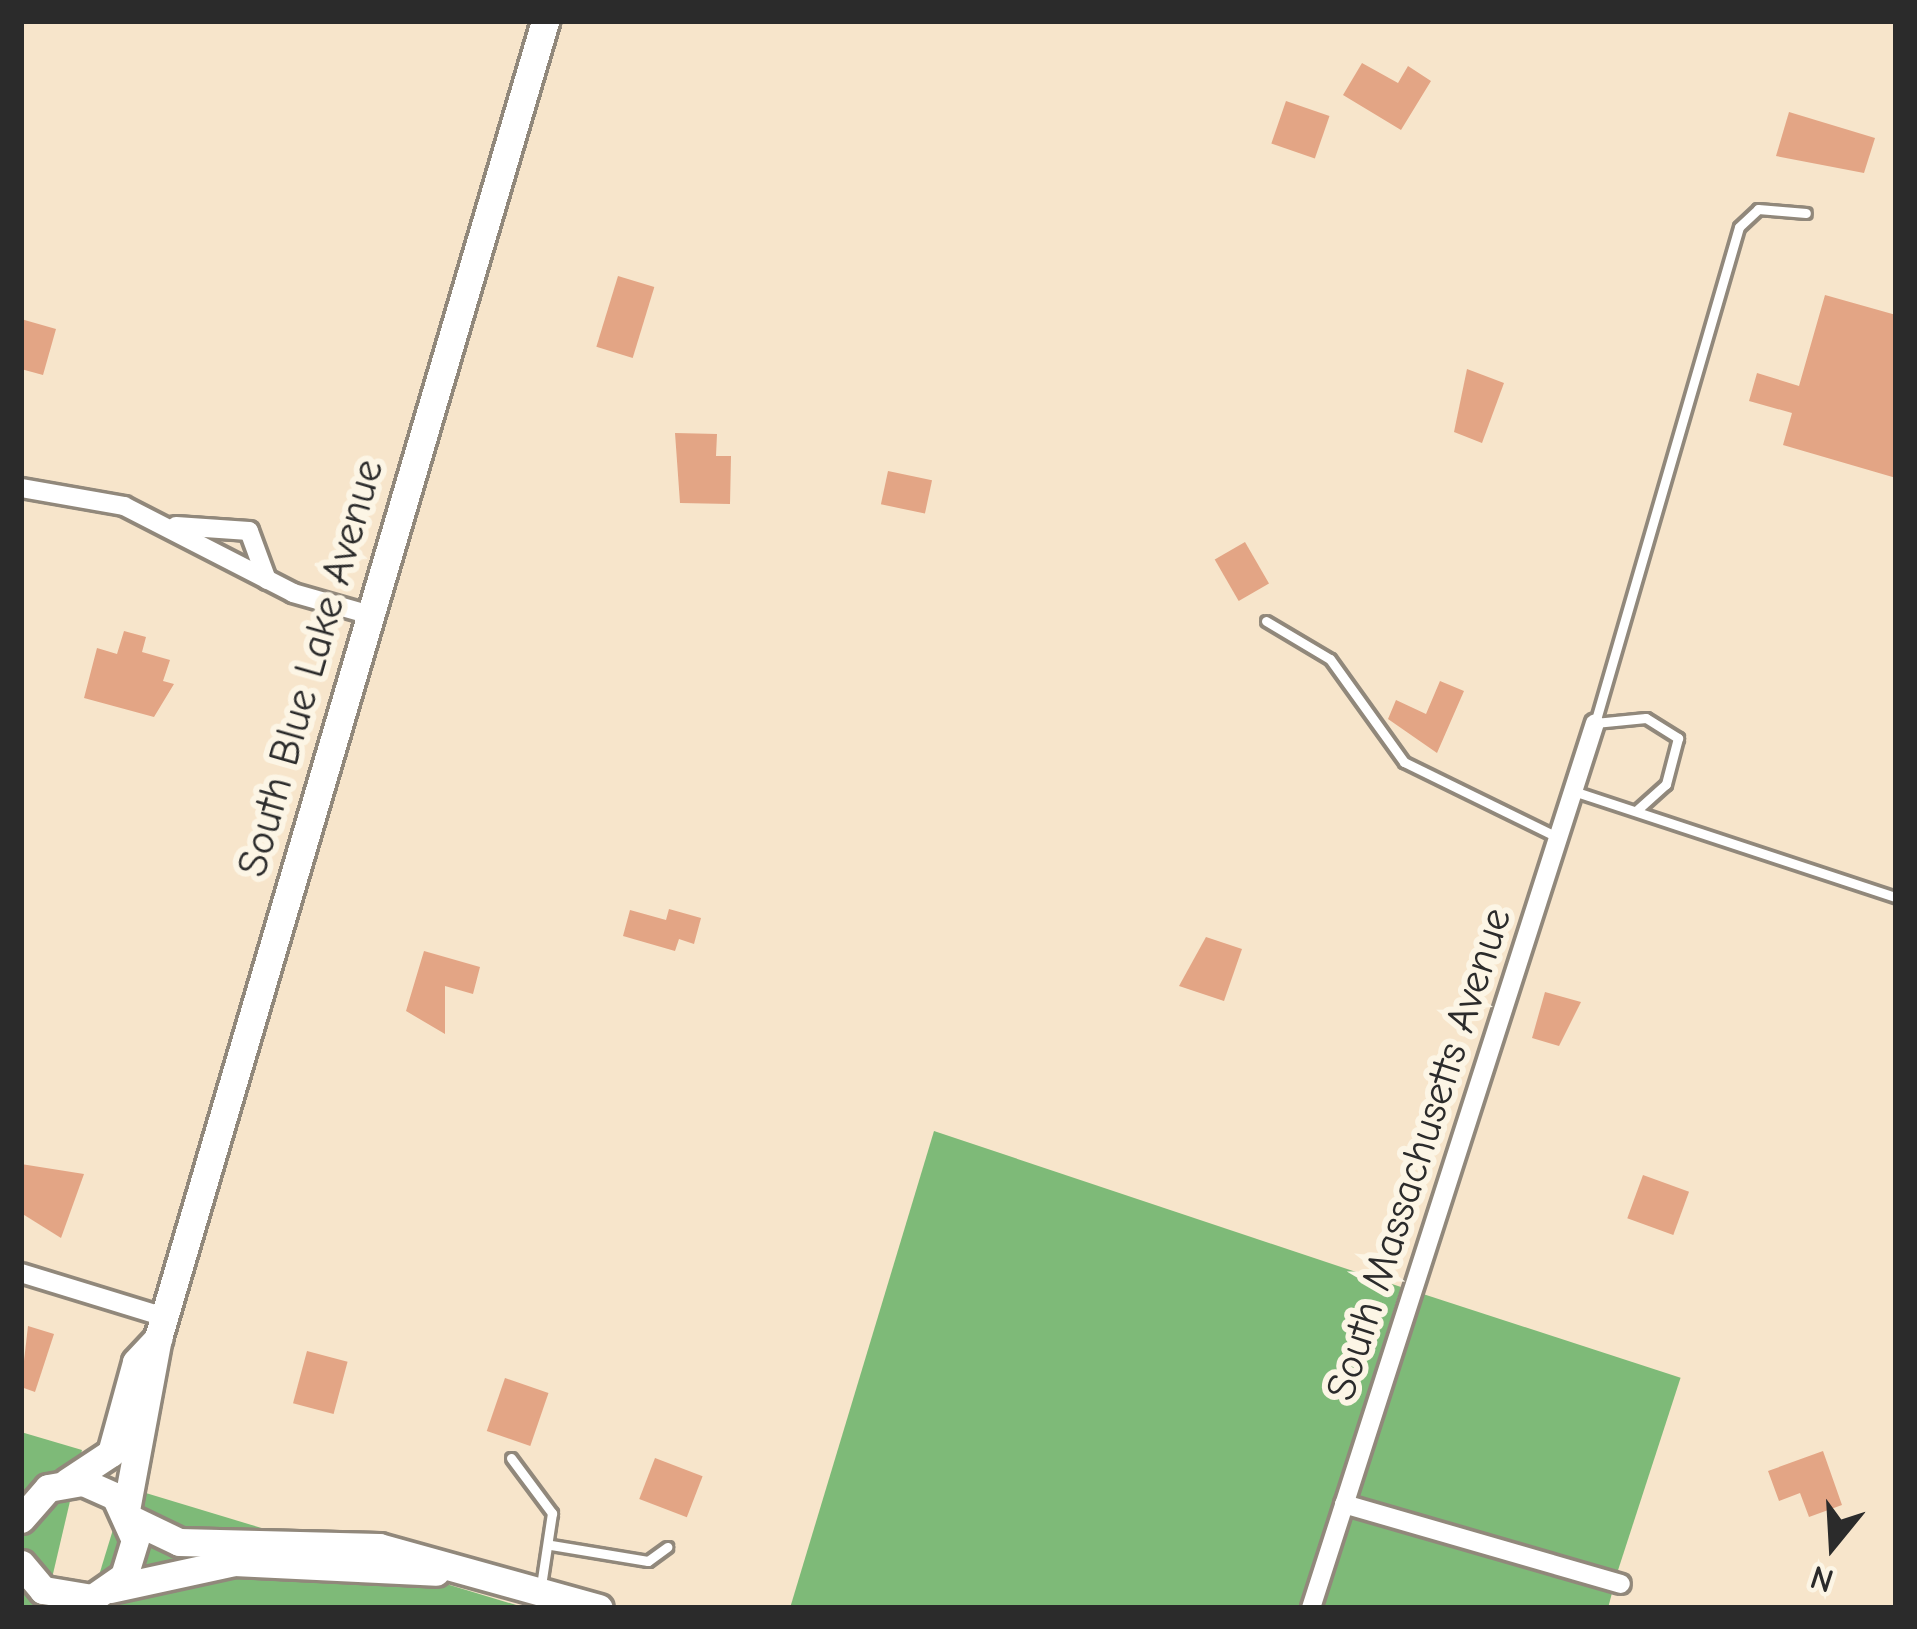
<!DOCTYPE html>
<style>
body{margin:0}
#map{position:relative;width:1917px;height:1629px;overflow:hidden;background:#f7e5cb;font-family:"Comic Neue",sans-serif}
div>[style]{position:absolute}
.forest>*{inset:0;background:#7eba78;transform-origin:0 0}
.building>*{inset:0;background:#e3a585;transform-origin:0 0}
.roads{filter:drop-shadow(3px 0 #91887b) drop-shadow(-3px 0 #91887b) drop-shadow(0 3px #91887b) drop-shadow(0 -3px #91887b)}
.lane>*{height:9px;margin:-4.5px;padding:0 4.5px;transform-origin:4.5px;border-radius:4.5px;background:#fff}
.street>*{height:18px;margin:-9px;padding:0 9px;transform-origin:9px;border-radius:9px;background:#fff}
.secondary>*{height:27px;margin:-13.5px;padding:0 13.5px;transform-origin:13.5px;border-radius:13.5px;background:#fff}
span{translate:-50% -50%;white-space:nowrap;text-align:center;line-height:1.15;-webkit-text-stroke:12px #fcf5e5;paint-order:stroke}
.street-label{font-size:42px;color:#2b2b2b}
.frame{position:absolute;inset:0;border:24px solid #2b2b2b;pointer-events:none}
.north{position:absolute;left:1773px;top:1485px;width:120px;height:120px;-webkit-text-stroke:9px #fcf5e5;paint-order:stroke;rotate:198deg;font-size:33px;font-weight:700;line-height:48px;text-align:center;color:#2b2b2b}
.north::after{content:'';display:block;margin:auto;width:42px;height:54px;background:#2b2b2b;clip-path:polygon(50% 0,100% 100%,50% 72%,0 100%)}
</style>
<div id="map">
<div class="forest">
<div style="clip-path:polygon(934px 1131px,1401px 1287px,1300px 1608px,790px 1608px)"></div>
<div style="left:1420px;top:1293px;width:274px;height:213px;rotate:18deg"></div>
<div style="clip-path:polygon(21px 1432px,82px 1450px,45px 1608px,21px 1608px)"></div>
<div style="clip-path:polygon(126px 1487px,526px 1608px,89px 1608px)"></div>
<div style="clip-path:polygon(1350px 1518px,1612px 1593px,1608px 1608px,1321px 1608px)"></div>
</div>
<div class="building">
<div style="clip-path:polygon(1362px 63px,1398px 83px,1408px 66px,1431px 81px,1401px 130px,1343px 95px)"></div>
<div style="left:1286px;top:101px;width:46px;height:45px;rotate:19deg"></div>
<div style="clip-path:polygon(1789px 112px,1875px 138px,1864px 173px,1776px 156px)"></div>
<div style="left:618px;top:276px;width:38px;height:74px;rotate:17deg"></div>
<div style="clip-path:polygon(1825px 295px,1896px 315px,1896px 478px,1783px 445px,1792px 413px,1749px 401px,1757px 373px,1799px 386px)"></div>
<div style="clip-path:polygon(21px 319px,56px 329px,43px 375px,21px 369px)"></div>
<div style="clip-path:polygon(1467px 369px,1504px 383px,1482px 443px,1454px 432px)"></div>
<div style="clip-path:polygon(675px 433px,717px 434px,716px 456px,731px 456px,730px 504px,680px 503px)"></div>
<div style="left:888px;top:471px;width:45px;height:34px;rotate:12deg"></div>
<div style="left:1245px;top:542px;width:48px;height:35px;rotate:60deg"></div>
<div style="clip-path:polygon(124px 631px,146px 637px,142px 652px,170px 660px,163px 681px,174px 684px,154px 717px,84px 698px,97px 648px,117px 654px)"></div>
<div style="clip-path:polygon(1440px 681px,1464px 691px,1437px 753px,1388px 719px,1396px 700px,1426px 714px)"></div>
<div style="clip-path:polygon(669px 909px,701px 918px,694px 944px,679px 939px,675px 951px,623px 936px,630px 910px,666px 920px)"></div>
<div style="clip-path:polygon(1206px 937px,1242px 949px,1224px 1001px,1179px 986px)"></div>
<div style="clip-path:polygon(424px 951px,480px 967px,473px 994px,445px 986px,445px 1034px,406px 1011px)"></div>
<div style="clip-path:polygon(1545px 992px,1581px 1002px,1559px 1046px,1532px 1038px)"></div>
<div style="clip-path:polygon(21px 1164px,84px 1174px,61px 1238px,21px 1213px)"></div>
<div style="left:1643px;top:1175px;width:49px;height:46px;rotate:20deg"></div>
<div style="clip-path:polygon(28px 1326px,54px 1334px,35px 1392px,21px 1387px)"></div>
<div style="left:307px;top:1351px;width:42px;height:54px;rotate:15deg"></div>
<div style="left:505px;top:1378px;width:46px;height:56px;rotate:19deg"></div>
<div style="clip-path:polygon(1823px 1451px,1842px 1505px,1809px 1517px,1800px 1493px,1779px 1501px,1768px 1471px)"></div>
<div style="left:655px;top:1458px;width:51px;height:44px;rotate:21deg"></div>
</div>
<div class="roads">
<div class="lane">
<div style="left:1266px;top:621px;width:74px;rotate:30.7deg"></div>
<div style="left:1330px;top:659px;width:127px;rotate:54.3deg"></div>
<div style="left:1404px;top:762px;width:170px;rotate:26.1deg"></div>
<div style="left:1595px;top:723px;width:516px;rotate:-73.81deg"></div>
<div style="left:1739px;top:227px;width:26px;rotate:-43deg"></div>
<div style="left:1758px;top:209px;width:48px;rotate:4.8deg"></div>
<div style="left:1595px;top:723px;width:51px;rotate:-5.6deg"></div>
<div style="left:1646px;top:718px;width:38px;rotate:32deg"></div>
<div style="left:1678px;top:738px;width:48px;rotate:104.6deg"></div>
<div style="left:1666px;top:784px;width:38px;rotate:138deg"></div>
<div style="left:1576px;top:792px;width:337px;rotate:18.2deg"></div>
<div style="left:511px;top:1458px;width:69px;rotate:53.3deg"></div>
<div style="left:552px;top:1513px;width:74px;rotate:98.6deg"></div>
<div style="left:551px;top:1545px;width:98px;rotate:9.4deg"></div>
<div style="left:648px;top:1561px;width:24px;rotate:-36deg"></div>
</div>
<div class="street">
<div style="left:21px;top:488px;width:105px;rotate:9.9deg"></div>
<div style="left:124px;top:506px;width:190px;rotate:27.2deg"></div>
<div style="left:293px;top:593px;width:81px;rotate:15.8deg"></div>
<div style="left:176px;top:526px;width:73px;rotate:3.9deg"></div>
<div style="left:249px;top:531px;width:52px;rotate:69.8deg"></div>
<div style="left:21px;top:1273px;width:151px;rotate:17deg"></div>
<div style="left:1344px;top:1504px;width:288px;rotate:16.1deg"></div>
<div style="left:1311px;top:1608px;width:929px;rotate:-72.21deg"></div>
</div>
<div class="secondary">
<div style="left:67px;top:1482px;width:53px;rotate:-33.4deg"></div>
<div style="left:111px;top:1453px;width:94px;rotate:-74.6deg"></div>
<div style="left:136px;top:1362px;width:33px;rotate:-47deg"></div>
<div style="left:126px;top:1510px;width:175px;rotate:-79.5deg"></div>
<div style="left:158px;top:1338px;width:1373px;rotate:-73.62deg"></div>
<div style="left:21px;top:1519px;width:41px;rotate:-48.9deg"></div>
<div style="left:48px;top:1488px;width:36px;rotate:-10deg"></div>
<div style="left:83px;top:1482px;width:35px;rotate:24deg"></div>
<div style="left:115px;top:1496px;width:48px;rotate:65.6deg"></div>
<div style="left:135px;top:1540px;width:38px;rotate:107deg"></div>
<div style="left:124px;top:1576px;width:39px;rotate:145deg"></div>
<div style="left:92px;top:1598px;width:50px;rotate:-170.7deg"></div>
<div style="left:43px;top:1590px;width:34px;rotate:-130deg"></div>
<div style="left:131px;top:1519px;width:53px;rotate:25.6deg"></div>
<div style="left:179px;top:1542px;width:200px;rotate:1.4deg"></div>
<div style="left:379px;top:1547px;width:228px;rotate:15.5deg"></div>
<div style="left:110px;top:1589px;width:127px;rotate:-12.3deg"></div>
<div style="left:234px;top:1562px;width:202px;rotate:2.8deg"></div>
</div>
</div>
<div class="street-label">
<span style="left:311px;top:668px;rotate:-74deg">South Blue Lake Avenue</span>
<span style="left:1419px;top:1154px;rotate:-72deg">South Massachusetts Avenue</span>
</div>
<div class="frame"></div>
<div class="north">N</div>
</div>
